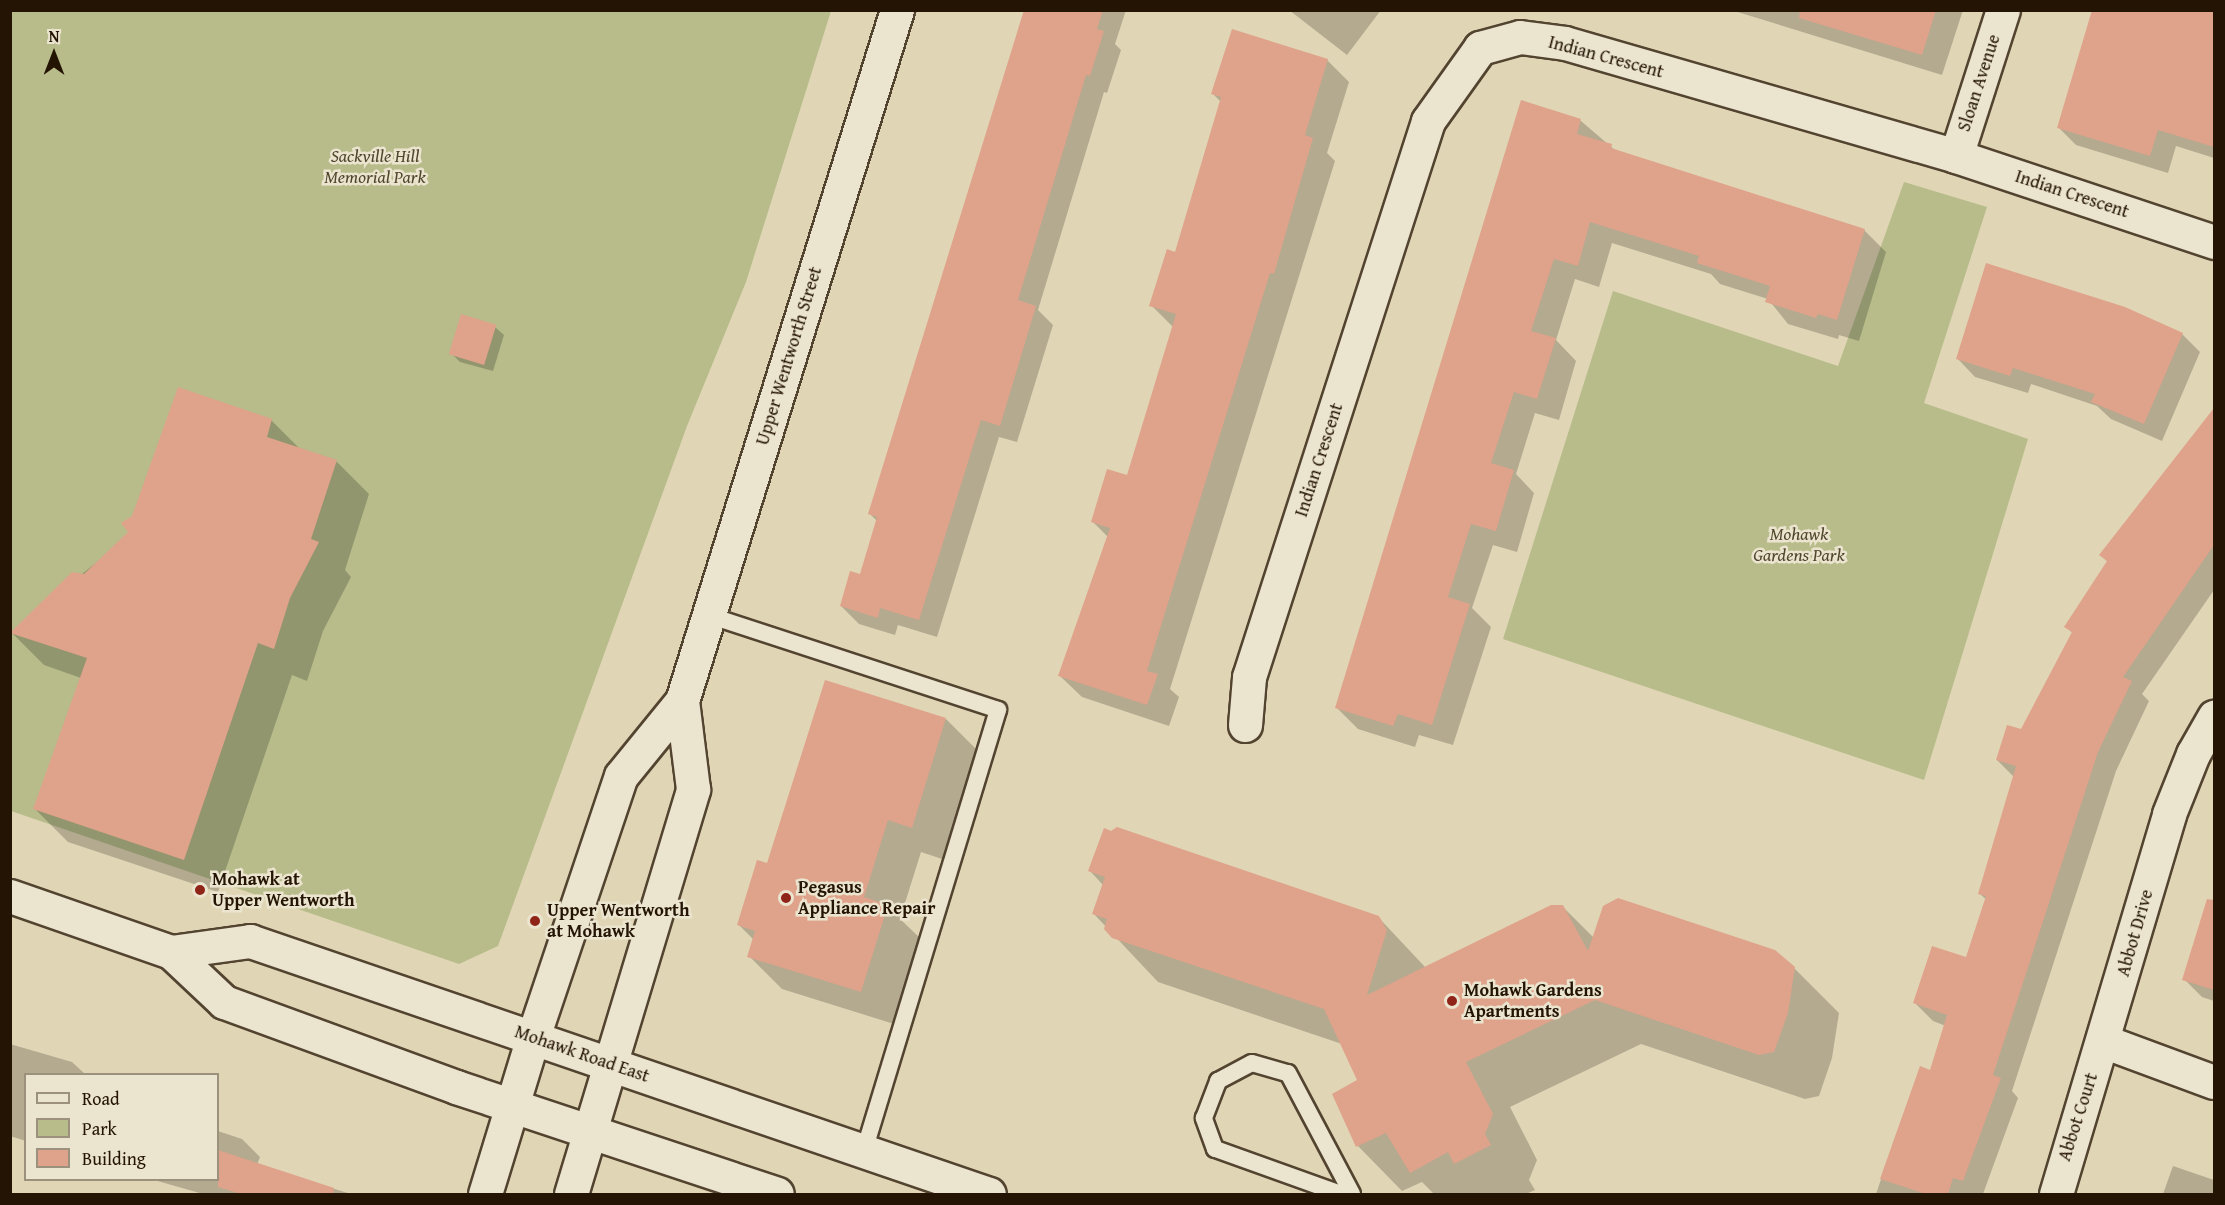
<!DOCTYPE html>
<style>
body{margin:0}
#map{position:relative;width:2225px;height:1205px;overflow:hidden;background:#e0d5b5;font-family:"Gentium Book Plus",serif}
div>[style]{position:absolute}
.green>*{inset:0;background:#b7bc8a}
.shadow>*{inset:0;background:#0003}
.building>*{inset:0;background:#dfa28a;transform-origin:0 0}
.roads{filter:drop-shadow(2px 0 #534430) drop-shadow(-2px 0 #534430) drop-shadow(0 2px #534430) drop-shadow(0 -2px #534430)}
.service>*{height:16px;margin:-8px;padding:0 8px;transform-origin:8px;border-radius:8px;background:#ebe4cf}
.minor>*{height:33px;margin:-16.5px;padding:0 16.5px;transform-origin:16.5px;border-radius:16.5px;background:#ebe4cf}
.secondary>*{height:33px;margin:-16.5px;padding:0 16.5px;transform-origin:16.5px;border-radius:16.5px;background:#ebe4cf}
.dots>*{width:16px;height:16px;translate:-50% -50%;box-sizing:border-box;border:3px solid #ebe4cf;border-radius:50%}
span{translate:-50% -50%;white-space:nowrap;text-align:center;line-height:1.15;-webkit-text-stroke:5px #ebe4cf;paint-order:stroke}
.street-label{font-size:18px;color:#241403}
.park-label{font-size:18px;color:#50462c;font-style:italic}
.poi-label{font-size:18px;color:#241403;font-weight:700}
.left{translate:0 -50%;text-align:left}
.frame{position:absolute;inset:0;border:12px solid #241403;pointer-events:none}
.legend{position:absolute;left:24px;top:1073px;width:195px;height:108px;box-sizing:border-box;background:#ebe4cf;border:2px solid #9b917d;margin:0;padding:8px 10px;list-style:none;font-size:18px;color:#241403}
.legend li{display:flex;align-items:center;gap:12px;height:30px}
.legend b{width:30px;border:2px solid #9b917d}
.north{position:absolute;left:24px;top:24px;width:60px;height:60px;-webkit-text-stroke:4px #ebe4cf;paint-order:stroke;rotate:0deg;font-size:16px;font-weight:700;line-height:24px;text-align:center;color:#241403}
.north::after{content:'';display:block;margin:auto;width:21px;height:27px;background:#241403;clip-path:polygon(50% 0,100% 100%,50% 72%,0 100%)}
</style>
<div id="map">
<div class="green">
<div style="clip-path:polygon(11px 11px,831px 11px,746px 282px,687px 426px,498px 946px,459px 964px,11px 811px)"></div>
<div style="clip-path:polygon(1904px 182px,1987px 207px,1924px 403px,2028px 439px,1924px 780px,1503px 639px,1613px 291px,1838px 366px)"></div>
</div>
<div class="shadow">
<div style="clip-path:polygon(1025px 10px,1126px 10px,1115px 44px,1121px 50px,1107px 93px,1104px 92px,1038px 310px,1053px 325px,1017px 442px,999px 437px,937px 637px,898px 625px,895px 635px,859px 624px,841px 606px,861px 576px,878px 522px,870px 514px)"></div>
<div style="clip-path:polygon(1289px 10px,1381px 10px,1347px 55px)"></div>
<div style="clip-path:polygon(1731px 10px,1963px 10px,1942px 75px)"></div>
<div style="clip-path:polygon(2095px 10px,2214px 10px,2208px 43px,2214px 46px,2214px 158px,2176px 146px,2168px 173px,2076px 145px,2059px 128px)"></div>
<div style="clip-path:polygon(1327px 60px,1349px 82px,1327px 153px,1335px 161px,1170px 689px,1179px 697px,1169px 726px,1082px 697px,1060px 676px,1108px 537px,1092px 521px,1128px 477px,1174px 328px,1151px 305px,1176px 254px,1221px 102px,1213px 94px)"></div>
<div style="clip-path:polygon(1522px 102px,1581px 121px,1616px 151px,1864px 230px,1886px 252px,1859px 341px,1839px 335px,1838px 339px,1788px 324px,1768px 299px,1720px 284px,1711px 274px,1612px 243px,1599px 287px,1575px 279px,1556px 340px,1576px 361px,1559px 420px,1535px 413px,1516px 474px,1534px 493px,1517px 552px,1493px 545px,1472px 608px,1491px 627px,1453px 745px,1419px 735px,1415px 747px,1358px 729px,1336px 707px)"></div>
<div style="clip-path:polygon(495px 327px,504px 335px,493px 371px,460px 362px,451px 353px)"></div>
<div style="clip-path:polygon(2182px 334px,2200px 352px,2162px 441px,2111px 419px,2097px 406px,2031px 384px,2028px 393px,1975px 377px,1958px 359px)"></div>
<div style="clip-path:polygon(2214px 410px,2214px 590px,2142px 694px,2149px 701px,2116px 771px,2012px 1091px,2018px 1098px,1983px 1194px,1876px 1194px,1897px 1132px,1931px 1072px,1946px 1026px,1933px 1021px,1915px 1003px,1967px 959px,1987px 900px,1980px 894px,2014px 777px,1997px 760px,2022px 731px,2073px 634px,2066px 626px,2108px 562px,2101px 555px)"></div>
<div style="clip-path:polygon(271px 420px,300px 449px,336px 461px,369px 494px,345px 570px,351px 577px,323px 631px,307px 681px,292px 675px,218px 892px,68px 842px,35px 809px,81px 678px,44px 665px,11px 632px)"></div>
<div style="clip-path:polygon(946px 719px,979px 752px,945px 860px,921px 852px,900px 919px,921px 939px,894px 1024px,782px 989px,749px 956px,754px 940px,739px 925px,768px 865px)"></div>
<div style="clip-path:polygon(1090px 871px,1378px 917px,1426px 968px,1562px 906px,1594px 938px,1794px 968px,1839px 1013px,1832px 1058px,1819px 1096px,1805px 1099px,1641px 1044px,1510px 1107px,1537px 1160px,1529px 1180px,1535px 1190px,1526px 1194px,1434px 1194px,1422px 1182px,1402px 1191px,1358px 1146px,1334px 1095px,1359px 1081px,1342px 1044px,1158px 982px,1093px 913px,1103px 885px)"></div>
<div style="clip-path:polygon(2207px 904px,2214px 906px,2214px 1001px,2202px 997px,2184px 979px)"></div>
<div style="clip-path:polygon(10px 1044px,72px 1062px,85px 1074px,26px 1074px,26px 1141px,10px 1136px)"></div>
<div style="clip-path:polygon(218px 1131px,242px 1139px,260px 1157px,257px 1165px,351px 1194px,203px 1194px,154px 1180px,218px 1180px)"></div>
<div style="clip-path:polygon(2173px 1166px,2214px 1180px,2214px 1194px,2163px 1194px)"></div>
</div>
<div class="building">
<div style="clip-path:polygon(1024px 10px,1103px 10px,1097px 29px,1104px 31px,1090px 76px,1086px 75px,1018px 300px,1036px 306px,1000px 426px,981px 420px,919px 620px,880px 608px,878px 618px,840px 606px,850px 571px,860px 574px,877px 517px,868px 514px)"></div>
<div style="clip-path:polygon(1800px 10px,1936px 10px,1922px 55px,1799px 18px)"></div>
<div style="clip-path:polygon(2092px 10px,2214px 10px,2214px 147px,2158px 130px,2150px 156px,2057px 128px)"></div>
<div style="clip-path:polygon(1232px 29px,1328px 59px,1305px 135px,1313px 138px,1274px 274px,1270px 273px,1147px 671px,1158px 674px,1147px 705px,1058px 676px,1110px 528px,1091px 522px,1107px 469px,1127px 475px,1176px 314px,1149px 306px,1167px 249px,1175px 252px,1221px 97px,1211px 94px)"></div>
<div style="clip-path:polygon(1521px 100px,1581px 119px,1577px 134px,1612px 144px,1611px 148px,1865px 229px,1837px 320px,1818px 314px,1816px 318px,1765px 302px,1770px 286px,1697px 263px,1699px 256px,1590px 222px,1578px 266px,1554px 259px,1531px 331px,1556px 338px,1537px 399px,1514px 392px,1491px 463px,1514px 470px,1496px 531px,1471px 524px,1448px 597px,1470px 604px,1432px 725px,1398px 714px,1393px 726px,1335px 708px)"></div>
<div style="clip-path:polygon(1986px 263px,2125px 307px,2183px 333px,2144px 424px,2091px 402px,2095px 394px,2013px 368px,2010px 376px,1956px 359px)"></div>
<div style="left:461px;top:314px;width:37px;height:42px;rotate:17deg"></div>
<div style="clip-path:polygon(178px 387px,272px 419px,267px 437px,337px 460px,311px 539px,319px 542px,290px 598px,274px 649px,258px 643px,184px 860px,33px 809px,87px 658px,10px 633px,72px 572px,84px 574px,128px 532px,121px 523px,132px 516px)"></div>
<div style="clip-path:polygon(2214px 408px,2214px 545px,2123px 677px,2132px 681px,2098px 752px,1993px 1075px,2001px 1078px,1963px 1181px,1953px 1178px,1948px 1194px,1926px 1194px,1880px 1179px,1920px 1066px,1930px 1070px,1947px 1015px,1913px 1003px,1932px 946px,1966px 957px,1986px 896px,1978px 894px,2016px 766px,1996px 760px,2007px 725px,2021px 729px,2072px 632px,2064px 627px,2107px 561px,2099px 555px)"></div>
<div style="clip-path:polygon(825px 680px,946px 718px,912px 828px,888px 820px,864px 897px,888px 905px,861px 992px,747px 957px,755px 931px,737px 925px,757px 860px,767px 863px)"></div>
<div style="clip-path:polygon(1117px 827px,1379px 916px,1387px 930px,1367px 995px,1551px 905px,1563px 905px,1588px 951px,1603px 906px,1618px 898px,1775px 950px,1795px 967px,1788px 1013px,1774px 1052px,1759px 1055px,1595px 1000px,1466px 1062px,1493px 1114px,1485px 1134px,1491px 1145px,1454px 1164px,1448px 1152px,1410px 1173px,1386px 1133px,1356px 1147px,1332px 1094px,1357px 1080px,1324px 1009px,1112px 938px,1104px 929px,1107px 919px,1092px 914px,1105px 877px,1088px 871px,1104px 828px,1111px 831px)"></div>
<div style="clip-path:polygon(2207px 899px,2214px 900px,2214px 990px,2182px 980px)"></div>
<div style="clip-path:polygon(218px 1150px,334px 1188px,333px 1194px,241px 1194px,218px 1187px)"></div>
</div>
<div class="roads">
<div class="service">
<div style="left:708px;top:615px;width:305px;rotate:18.1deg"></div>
<div style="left:998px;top:710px;width:461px;rotate:106.9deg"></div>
<div style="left:1341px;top:1194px;width:134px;rotate:-160.3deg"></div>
<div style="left:1215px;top:1149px;width:33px;rotate:-110deg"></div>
<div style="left:1204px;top:1118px;width:40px;rotate:-69deg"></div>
<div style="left:1218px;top:1081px;width:38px;rotate:-28deg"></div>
<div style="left:1252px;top:1063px;width:37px;rotate:16deg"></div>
<div style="left:1288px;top:1073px;width:137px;rotate:62.1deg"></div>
</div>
<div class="minor">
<div style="left:1956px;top:156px;width:153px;rotate:-72.2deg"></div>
<div style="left:1245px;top:725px;width:48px;rotate:-85.2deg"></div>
<div style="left:1249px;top:677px;width:584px;rotate:-72.15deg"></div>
<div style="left:1428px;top:121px;width:90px;rotate:-54.5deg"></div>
<div style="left:1480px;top:48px;width:41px;rotate:-15.4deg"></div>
<div style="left:1520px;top:37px;width:45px;rotate:7.6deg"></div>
<div style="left:1565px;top:43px;width:407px;rotate:16.1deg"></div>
<div style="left:1956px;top:156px;width:272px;rotate:18.4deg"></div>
<div style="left:2103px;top:1041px;width:118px;rotate:20.3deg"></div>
<div style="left:2056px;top:1194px;width:396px;rotate:-73.4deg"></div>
<div style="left:2169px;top:814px;width:65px;rotate:-68.2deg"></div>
<div style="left:2193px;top:754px;width:43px;rotate:-60.4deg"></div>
</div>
<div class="secondary">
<div style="left:10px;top:896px;width:170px;rotate:19.2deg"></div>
<div style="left:171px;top:952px;width:73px;rotate:43.3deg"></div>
<div style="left:224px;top:1002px;width:247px;rotate:20.1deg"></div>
<div style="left:456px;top:1087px;width:338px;rotate:18.4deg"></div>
<div style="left:171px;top:952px;width:80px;rotate:-7.9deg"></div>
<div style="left:250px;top:941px;width:781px;rotate:18.9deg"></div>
<div style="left:485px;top:1194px;width:164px;rotate:-73deg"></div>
<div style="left:533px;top:1037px;width:275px;rotate:-71.4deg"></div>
<div style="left:621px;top:776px;width:97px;rotate:-50.9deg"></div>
<div style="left:682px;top:701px;width:724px;rotate:-72.72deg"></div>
<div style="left:571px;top:1194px;width:423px;rotate:-73.2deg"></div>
<div style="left:693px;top:789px;width:89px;rotate:-97.1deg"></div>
</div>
</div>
<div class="dots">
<div style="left:200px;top:890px;background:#8f2418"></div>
<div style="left:786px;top:898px;background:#8f2418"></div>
<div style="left:535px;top:921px;background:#8f2418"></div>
<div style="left:1452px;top:1001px;background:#8f2418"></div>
</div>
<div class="street-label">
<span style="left:1606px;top:57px;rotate:15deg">Indian Crescent</span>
<span style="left:1979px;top:83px;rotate:-72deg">Sloan Avenue</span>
<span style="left:2072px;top:194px;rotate:18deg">Indian Crescent</span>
<span style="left:789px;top:356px;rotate:-73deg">Upper Wentworth Street</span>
<span style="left:1319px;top:460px;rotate:-72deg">Indian Crescent</span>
<span style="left:2135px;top:933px;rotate:-74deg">Abbot Drive</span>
<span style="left:582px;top:1054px;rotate:19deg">Mohawk Road East</span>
<span style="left:2078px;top:1117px;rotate:-72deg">Abbot Court</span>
</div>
<div class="park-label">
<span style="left:375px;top:167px">Sackville Hill<br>Memorial Park</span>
<span style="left:1799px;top:545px">Mohawk<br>Gardens Park</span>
</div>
<div class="poi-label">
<span class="left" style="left:212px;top:890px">Mohawk at<br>Upper Wentworth</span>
<span class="left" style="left:798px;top:898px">Pegasus<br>Appliance Repair</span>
<span class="left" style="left:547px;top:921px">Upper Wentworth<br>at Mohawk</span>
<span class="left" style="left:1464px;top:1001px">Mohawk Gardens<br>Apartments</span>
</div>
<div class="frame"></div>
<ul class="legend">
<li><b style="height:8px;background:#ebe4cf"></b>Road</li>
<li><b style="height:16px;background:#b7bc8a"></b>Park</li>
<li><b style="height:16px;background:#dfa28a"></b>Building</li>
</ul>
<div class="north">N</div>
</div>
